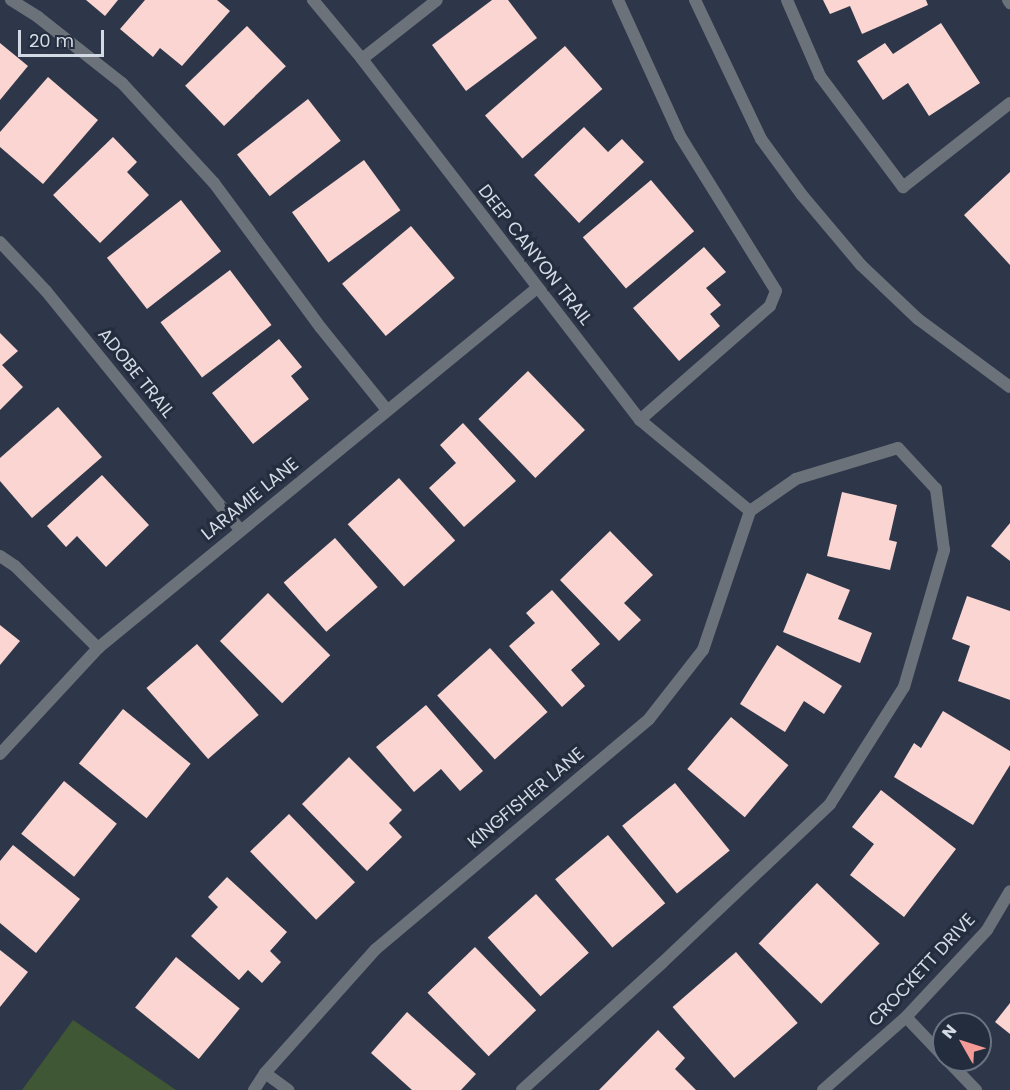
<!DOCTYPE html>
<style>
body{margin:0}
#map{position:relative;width:1010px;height:1090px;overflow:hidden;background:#2e3749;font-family:Poppins,sans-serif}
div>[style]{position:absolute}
.green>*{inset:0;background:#3f5734}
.building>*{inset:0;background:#fbd5d1;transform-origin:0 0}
.service>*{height:12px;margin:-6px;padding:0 6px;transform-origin:6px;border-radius:6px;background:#6c727a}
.minor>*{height:12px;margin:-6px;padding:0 6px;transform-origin:6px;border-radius:6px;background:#6c727a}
.tertiary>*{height:12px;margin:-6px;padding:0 6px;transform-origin:6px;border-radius:6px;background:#6c727a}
span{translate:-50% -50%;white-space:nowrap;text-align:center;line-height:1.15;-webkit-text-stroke:6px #242d3e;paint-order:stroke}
.street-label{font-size:18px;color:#d4dae5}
.north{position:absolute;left:932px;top:1012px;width:60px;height:60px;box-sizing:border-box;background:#242d3e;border:2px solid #6a7281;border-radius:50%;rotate:309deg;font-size:16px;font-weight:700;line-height:24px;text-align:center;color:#d4dae5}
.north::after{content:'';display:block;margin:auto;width:21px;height:27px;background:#f59b97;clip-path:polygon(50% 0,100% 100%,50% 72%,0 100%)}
.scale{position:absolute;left:18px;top:30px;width:86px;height:27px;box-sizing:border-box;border:3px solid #d4dae5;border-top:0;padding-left:8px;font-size:18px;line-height:21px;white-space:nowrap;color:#d4dae5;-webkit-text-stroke:4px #242d3e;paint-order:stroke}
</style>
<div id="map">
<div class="green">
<div style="clip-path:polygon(73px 1020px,176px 1090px,22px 1090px)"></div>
</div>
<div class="building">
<div style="clip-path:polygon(86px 0,118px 0,105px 16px)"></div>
<div style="clip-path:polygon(145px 0,217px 0,230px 11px,182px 66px,160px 48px,153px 57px,120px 29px)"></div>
<div style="clip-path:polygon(492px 0,508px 0,537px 38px,466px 91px,432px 45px)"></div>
<div style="clip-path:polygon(823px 0,926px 0,928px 5px,862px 34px,850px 6px,830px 14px)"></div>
<div style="clip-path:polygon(941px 23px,980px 83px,929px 116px,908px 83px,883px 100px,857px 61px,885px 43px,893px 54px)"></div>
<div style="left:247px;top:26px;width:56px;height:86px;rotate:46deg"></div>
<div style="clip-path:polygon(0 43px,28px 66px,0 100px)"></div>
<div style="left:565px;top:46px;width:57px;height:106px;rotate:49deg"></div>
<div style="clip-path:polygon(48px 77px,98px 120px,43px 184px,0 147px,0 132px)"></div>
<div style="left:308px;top:99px;width:53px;height:90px;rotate:52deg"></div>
<div style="clip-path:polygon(584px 127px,608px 152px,622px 139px,644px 162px,579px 223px,534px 175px)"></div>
<div style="clip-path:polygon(113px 137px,137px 162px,127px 172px,149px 195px,100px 243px,53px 195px)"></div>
<div style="left:364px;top:160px;width:62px;height:89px;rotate:54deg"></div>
<div style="clip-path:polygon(1010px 172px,1010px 265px,964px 215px)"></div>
<div style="left:651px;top:180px;width:67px;height:89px;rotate:50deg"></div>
<div style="left:181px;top:200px;width:65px;height:94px;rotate:52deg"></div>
<div style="left:411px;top:226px;width:68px;height:90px;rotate:50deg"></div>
<div style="clip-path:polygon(704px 247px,726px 272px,706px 288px,721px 305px,710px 314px,720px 326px,679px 361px,633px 308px)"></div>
<div style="left:230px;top:270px;width:69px;height:87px;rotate:53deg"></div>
<div style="clip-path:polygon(0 333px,18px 351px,2px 365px,23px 387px,0 410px)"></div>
<div style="clip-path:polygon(279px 339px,302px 367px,291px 376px,309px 399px,253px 444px,212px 393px)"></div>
<div style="left:528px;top:371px;width:82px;height:69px;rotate:46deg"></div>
<div style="clip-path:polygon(58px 407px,102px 457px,32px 518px,0 481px,0 458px)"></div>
<div style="clip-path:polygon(463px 423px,516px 481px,464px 527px,429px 488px,456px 463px,440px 445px)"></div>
<div style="clip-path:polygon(102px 475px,149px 525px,106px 567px,77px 536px,66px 547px,47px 526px)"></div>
<div style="left:399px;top:478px;width:84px;height:69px;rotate:48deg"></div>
<div style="clip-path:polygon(842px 492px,897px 505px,889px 540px,897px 542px,890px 570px,827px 556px)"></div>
<div style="clip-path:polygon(1010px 523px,1010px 561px,991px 546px)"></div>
<div style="clip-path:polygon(610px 531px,653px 575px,624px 603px,641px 620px,619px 641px,560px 580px)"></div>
<div style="left:335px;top:538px;width:65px;height:68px;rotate:49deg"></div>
<div style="clip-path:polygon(807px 573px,850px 590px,838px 619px,872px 633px,860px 663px,783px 632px)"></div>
<div style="clip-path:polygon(552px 590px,600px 644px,571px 670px,585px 686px,562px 707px,509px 646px,535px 623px,526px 613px)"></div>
<div style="left:268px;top:593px;width:88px;height:68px;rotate:45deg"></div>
<div style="clip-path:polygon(967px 596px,1010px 611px,1010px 700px,958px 681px,970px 646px,952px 639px)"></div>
<div style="clip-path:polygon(0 625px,20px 641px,0 665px)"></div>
<div style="left:197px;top:644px;width:94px;height:67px;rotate:49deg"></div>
<div style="clip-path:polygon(777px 645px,842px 686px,824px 714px,804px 701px,785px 732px,740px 704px)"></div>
<div style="left:490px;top:648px;width:86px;height:71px;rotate:48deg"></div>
<div style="clip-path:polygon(426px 705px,483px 771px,460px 791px,441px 769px,414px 792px,376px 747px)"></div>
<div style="left:123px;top:709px;width:87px;height:70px;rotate:39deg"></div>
<div style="clip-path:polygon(943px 711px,1010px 751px,1010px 765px,973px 825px,894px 777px,914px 743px,921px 748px)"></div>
<div style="left:731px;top:717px;width:75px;height:68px;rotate:40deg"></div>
<div style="clip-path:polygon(349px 757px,402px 810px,389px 823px,402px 837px,367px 871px,302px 804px)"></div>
<div style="left:64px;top:781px;width:68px;height:68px;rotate:39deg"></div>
<div style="left:675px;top:783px;width:87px;height:68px;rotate:51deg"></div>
<div style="clip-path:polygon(881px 790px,956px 849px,904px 917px,850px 875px,874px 844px,852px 827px)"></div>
<div style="left:289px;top:814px;width:95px;height:54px;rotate:46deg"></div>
<div style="left:608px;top:835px;width:89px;height:69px;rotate:50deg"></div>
<div style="clip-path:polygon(13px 845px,80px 899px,36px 953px,0 923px,0 861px)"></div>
<div style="clip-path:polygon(227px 877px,287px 932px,270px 951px,281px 962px,262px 983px,248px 970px,239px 980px,191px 936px,218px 907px,208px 897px)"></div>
<div style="left:817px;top:883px;width:87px;height:84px;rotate:44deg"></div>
<div style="left:536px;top:894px;width:79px;height:65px;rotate:48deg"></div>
<div style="left:475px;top:947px;width:88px;height:66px;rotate:46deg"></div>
<div style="clip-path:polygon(0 950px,28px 972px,0 1007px)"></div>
<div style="left:736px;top:952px;width:94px;height:84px;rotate:49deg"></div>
<div style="left:176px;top:957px;width:82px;height:65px;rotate:39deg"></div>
<div style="clip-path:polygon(1010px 1003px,1010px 1034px,995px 1022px)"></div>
<div style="clip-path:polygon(407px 1012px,476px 1074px,461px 1090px,412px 1090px,371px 1053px)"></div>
<div style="clip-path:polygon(658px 1030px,685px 1058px,675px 1069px,696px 1090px,599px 1090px)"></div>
</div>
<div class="service">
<div style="left:11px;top:0;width:32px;rotate:32deg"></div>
<div style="left:38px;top:17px;width:107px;rotate:38.2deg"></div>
<div style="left:122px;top:83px;width:136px;rotate:47.4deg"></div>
<div style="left:214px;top:183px;width:180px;rotate:53.6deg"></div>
<div style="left:321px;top:328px;width:105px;rotate:51.2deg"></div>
<div style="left:618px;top:0;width:149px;rotate:65.5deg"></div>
<div style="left:680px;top:136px;width:182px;rotate:58.2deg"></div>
<div style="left:776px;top:291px;width:16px;rotate:112deg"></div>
<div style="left:770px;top:306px;width:173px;rotate:138.8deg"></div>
<div style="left:787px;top:0;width:83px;rotate:66.5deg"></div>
<div style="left:820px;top:76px;width:139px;rotate:53.2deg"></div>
<div style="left:903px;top:187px;width:136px;rotate:-38.1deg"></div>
<div style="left:362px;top:59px;width:95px;rotate:-38.2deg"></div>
<div style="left:0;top:556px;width:18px;rotate:34deg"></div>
<div style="left:15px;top:566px;width:117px;rotate:44.7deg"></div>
<div style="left:522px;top:1090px;width:189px;rotate:-42.2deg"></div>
<div style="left:662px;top:963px;width:231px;rotate:-43.4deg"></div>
<div style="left:830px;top:804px;width:138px;rotate:-57.7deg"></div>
<div style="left:904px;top:687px;width:143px;rotate:-73.7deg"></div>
<div style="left:944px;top:550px;width:62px;rotate:-97.5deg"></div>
<div style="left:936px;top:489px;width:56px;rotate:-132.8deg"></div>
<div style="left:898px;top:448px;width:107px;rotate:163.1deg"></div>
<div style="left:796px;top:479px;width:56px;rotate:145.2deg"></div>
</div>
<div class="minor">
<div style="left:1008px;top:0;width:4px;rotate:56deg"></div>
<div style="left:0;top:242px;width:67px;rotate:46.8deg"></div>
<div style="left:46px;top:291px;width:308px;rotate:50.9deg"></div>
<div style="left:0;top:754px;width:144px;rotate:-47.2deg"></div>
<div style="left:98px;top:648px;width:568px;rotate:-39.35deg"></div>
<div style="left:906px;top:1017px;width:55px;rotate:46.5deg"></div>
<div style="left:947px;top:1060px;width:42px;rotate:46deg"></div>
<div style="left:265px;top:1073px;width:29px;rotate:36deg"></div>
<div style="left:254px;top:1090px;width:20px;rotate:-57deg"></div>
<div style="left:265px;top:1073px;width:166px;rotate:-48.2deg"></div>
<div style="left:376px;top:949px;width:357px;rotate:-40.1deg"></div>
<div style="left:649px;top:719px;width:88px;rotate:-52deg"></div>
<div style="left:703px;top:650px;width:147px;rotate:-71.3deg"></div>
<div style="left:750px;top:511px;width:143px;rotate:-140.4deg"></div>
<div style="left:640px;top:420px;width:456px;rotate:-127.6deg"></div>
<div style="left:362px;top:59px;width:77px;rotate:-129.7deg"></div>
<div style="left:823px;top:1090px;width:111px;rotate:-41.3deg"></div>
<div style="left:906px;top:1017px;width:119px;rotate:-47deg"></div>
<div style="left:987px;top:930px;width:45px;rotate:-59.5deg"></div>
</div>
<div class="tertiary">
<div style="left:695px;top:0;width:154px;rotate:64.6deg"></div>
<div style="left:761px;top:139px;width:69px;rotate:53.8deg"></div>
<div style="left:802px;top:195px;width:92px;rotate:49.9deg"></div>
<div style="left:861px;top:265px;width:79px;rotate:43.5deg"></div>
<div style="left:918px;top:319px;width:114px;rotate:36.5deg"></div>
</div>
<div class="street-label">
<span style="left:535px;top:255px;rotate:52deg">DEEP CANYON TRAIL</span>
<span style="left:136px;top:373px;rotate:51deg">ADOBE TRAIL</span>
<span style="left:250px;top:499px;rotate:-39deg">LARAMIE LANE</span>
<span style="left:526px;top:798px;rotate:-40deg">KINGFISHER LANE</span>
<span style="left:922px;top:970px;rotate:-47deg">CROCKETT DRIVE</span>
</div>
<div class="north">N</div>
<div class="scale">20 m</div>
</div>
